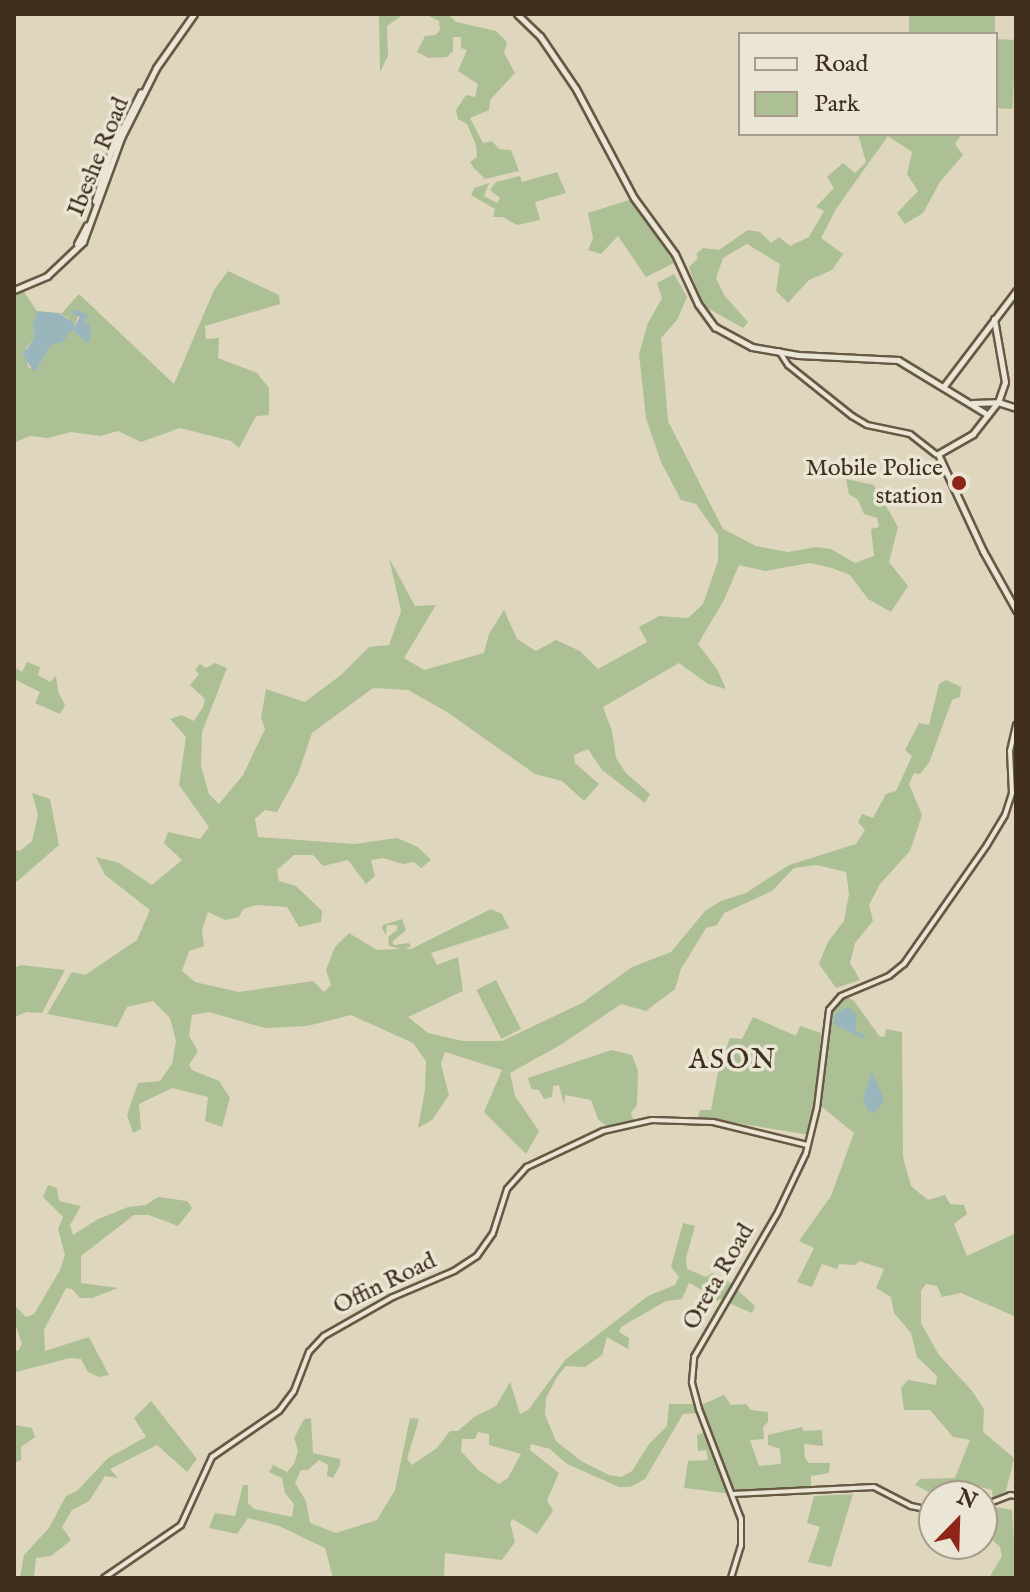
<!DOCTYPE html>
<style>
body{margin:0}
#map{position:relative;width:1030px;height:1592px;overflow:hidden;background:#dfd7bd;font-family:"IM FELL English",serif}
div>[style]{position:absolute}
.green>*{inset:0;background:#acbf95;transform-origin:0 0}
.water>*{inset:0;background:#9ab6bd}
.roads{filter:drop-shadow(2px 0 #675944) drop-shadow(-2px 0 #675944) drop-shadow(0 2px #675944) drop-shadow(0 -2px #675944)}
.tertiary>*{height:4px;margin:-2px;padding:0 2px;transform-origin:2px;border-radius:2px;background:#eae5d4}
.secondary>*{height:5px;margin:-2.5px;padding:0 2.5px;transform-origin:2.5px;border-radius:2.5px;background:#eae5d4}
.dots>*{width:22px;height:22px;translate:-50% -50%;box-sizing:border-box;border:4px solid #eae5d4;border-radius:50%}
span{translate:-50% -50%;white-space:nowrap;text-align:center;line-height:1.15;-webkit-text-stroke:7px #eae5d4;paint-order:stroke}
.street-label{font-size:24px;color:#3f2f1c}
.poi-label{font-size:24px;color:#3f2f1c}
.right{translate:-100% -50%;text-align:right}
.quarter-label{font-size:28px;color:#3f2f1c;letter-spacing:2px}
.frame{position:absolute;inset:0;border:16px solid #3f2f1c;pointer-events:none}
.legend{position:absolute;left:738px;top:32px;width:260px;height:104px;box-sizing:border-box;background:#eae5d4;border:2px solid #a69c8a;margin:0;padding:10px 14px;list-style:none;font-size:24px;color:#3f2f1c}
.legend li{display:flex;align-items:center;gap:16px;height:40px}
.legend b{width:40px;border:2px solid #a69c8a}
.north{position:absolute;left:918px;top:1480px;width:80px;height:80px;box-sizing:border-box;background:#eae5d4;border:2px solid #a69c8a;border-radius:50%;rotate:23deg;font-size:22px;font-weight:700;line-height:32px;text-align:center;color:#3f2f1c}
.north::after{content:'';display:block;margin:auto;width:28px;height:36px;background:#8f2418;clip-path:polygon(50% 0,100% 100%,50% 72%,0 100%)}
</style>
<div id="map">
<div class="green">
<div style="clip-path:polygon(379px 14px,404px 14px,387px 26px,388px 56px,380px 72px)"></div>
<div style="clip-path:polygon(425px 14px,448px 14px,456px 22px,496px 31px,507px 42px,504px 53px,515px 73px,490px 100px,489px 110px,470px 118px,483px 143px,492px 141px,499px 149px,511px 150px,519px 171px,485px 179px,474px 168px,470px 162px,477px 157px,476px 145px,467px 124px,458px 119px,456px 110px,466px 95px,475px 97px,478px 84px,458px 71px,467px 50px,461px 48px,461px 37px,453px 37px,453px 51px,447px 57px,429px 58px,417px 52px,425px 36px,435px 35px,440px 30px,439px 21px)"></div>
<div style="left:909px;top:14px;width:86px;height:22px"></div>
<div style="left:996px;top:39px;width:20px;height:69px;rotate:3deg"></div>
<div style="clip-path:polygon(858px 134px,962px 134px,955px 144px,963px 155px,940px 182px,923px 213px,905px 224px,897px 213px,918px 191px,907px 174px,912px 152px,888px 136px,836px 209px,821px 238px,843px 254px,832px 270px,809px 280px,788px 303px,776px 291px,780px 264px,747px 244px,723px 258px,716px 278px,724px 295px,748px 322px,743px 328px,702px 305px,689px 267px,698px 258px,696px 254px,703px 248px,719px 250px,748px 230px,760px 232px,771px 243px,779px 237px,790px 246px,809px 237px,824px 211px,816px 207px,834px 188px,827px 177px,843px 163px,855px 173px,866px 162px)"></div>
<div style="clip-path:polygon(557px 172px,566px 193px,535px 202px,540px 220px,517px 225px,503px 217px,493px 217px,495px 209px,471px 195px,474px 188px,489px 183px,484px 196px,497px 203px,500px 198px,490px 190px,496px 182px,520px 176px,522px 182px)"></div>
<div style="clip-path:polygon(632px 199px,674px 263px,646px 277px,618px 236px,601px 254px,588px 250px,593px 238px,588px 213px)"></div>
<div style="clip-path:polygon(228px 271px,279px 295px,280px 304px,205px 326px,206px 339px,219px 338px,218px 358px,257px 373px,269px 388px,269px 415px,256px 416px,239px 448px,231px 441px,180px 428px,141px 442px,118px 431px,100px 436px,71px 432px,48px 438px,30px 436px,14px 443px,14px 295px,24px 292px,37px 311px,33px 323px,34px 339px,26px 348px,28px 367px,37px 370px,51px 345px,72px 330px,84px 340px,86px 325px,79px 315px,73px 328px,68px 318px,61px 314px,79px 294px,174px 384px,214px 290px)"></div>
<div style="clip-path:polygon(674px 274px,687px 297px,677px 320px,661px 338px,668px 421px,723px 529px,756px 546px,788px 552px,816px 547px,831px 549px,855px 563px,874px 556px,871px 529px,879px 527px,877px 518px,864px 514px,858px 500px,849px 494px,846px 479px,874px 485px,898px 527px,889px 562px,908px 586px,891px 612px,868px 599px,850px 575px,832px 568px,810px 563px,765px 571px,739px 565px,724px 600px,698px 644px,717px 669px,726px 689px,708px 684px,679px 663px,603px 707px,612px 731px,616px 758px,626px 773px,650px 794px,645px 803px,602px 770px,588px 749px,574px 755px,575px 763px,599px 784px,584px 801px,562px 781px,535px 774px,447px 712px,408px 690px,373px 688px,312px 733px,298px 774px,277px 812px,265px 810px,255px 819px,258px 837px,355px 844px,397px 838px,418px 847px,431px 860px,421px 868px,414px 862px,403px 864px,383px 858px,371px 860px,375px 876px,366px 884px,348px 860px,323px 866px,313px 855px,294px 855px,277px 870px,279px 881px,296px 886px,322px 911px,321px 922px,299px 927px,287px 907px,257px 905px,243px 909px,239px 917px,225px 920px,208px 912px,202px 930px,204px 946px,189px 951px,182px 971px,195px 982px,239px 992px,313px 981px,324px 992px,331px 985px,326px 970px,335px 947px,349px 933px,377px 950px,401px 949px,389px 946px,388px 937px,397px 930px,397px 925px,387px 925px,386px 935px,382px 928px,383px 925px,402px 919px,406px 930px,392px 942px,394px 945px,409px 943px,411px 947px,404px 948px,411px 949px,491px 909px,502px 914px,509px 928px,431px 953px,437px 965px,458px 957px,463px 991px,408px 1017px,428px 1033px,463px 1041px,502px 1041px,582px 1003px,632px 967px,671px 952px,705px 911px,721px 901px,746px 893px,789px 865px,856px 844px,865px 830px,858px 822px,862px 814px,873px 818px,886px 794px,896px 791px,912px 756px,905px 750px,919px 723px,929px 725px,939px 684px,946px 680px,961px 687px,960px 697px,952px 700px,929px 763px,920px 774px,914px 773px,909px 784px,922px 815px,910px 851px,880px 884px,869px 905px,873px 921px,855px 943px,850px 963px,860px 980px,836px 988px,819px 964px,828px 942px,844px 921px,849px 894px,846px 872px,817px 865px,794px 868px,772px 891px,724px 913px,717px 925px,706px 928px,681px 969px,675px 989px,646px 1011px,621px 1004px,562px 1044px,510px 1073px,515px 1096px,539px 1131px,526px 1154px,484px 1112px,502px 1070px,445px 1052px,441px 1064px,449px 1095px,432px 1120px,418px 1128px,425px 1090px,426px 1061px,413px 1043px,351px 1015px,307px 1026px,265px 1028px,209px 1012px,192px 1015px,189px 1036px,198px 1051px,189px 1065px,192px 1070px,219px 1081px,230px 1098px,222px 1127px,205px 1121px,208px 1097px,172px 1088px,139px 1104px,141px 1129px,133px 1133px,127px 1115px,138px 1083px,160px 1081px,172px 1064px,176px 1041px,170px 1018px,153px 1001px,127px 1007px,117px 1027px,47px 1014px,72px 972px,85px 975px,137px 940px,150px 910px,105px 875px,96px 857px,119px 863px,152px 885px,182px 860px,164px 843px,168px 832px,200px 839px,209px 827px,179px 785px,186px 737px,170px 719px,182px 715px,194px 721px,203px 707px,205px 699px,190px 685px,199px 674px,195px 670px,200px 664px,206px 668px,215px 663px,227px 668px,202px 732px,201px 766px,209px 794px,219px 804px,243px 775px,265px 729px,261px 718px,266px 689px,305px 702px,341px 675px,369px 647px,389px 645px,401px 611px,389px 558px,415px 606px,436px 605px,404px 658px,424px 670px,484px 653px,489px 634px,504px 610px,517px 639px,536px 651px,556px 640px,580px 651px,598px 669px,647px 642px,639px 627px,659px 616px,688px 618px,703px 604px,718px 561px,718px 535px,696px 504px,681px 500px,661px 462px,646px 418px,639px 354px,648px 323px,662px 298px,657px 283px)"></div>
<div style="clip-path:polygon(27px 662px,40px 667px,38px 675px,50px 682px,56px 676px,58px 692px,65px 705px,60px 714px,35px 703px,40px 692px,14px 679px,14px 667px,22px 672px)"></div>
<div style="clip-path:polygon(32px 793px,50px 799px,59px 845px,14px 884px,14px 850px,20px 851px,32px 841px,38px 815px)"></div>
<div style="clip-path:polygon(21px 965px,65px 970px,42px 1013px,27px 1012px,14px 1017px,14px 968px)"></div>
<div style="left:496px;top:980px;width:55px;height:22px;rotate:63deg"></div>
<div style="clip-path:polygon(845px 996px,854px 1001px,880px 1037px,885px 1036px,886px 1029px,902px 1032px,903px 1157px,911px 1186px,928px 1200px,945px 1195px,950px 1204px,964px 1205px,967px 1214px,954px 1224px,967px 1256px,1016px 1233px,1014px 1316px,961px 1293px,942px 1297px,937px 1286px,926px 1284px,921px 1291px,921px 1323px,939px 1355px,972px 1391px,984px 1409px,983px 1432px,1014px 1458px,1006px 1491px,993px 1500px,992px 1490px,966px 1484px,943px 1493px,931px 1493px,915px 1485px,920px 1479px,955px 1478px,970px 1440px,953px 1437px,930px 1410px,904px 1410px,901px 1388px,908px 1380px,936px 1385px,937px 1376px,917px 1357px,911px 1333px,894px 1313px,891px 1297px,876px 1288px,884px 1269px,859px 1261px,855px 1265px,839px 1264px,837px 1269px,822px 1264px,812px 1287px,797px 1282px,814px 1248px,799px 1241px,831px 1196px,854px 1133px,821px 1106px,828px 1015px,832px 1006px)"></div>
<div style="clip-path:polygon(753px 1017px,796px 1036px,800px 1026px,821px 1033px,816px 1102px,810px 1135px,698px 1117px,700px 1110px,711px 1110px,719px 1067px,730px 1038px,742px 1039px)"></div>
<div style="clip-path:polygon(611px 1050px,632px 1055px,638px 1071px,637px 1105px,631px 1113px,634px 1121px,609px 1128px,598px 1119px,591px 1100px,565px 1095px,564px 1105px,559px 1085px,553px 1086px,552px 1097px,544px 1099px,539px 1090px,531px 1089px,528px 1078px)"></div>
<div style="clip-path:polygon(48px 1185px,57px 1188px,59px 1201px,81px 1206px,70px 1225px,73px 1235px,98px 1219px,128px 1207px,146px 1205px,158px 1197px,187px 1201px,192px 1208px,178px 1226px,149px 1215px,134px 1215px,81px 1256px,81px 1283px,118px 1288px,92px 1298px,80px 1298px,72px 1289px,66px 1288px,44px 1330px,45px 1351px,89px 1337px,109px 1375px,99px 1377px,88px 1372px,81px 1359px,70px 1358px,16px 1372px,14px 1377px,14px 1349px,18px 1351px,22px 1344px,14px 1320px,14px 1285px,15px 1306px,26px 1317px,34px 1314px,60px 1270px,65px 1255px,58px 1229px,63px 1217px,43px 1197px)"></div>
<div style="clip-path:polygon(evenodd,683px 1223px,695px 1226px,686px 1258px,687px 1269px,706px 1277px,712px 1273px,723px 1277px,755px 1306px,752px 1313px,720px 1299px,712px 1304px,704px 1291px,689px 1283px,682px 1299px,666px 1301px,621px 1327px,619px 1332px,629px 1338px,628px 1349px,607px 1337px,602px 1355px,585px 1367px,566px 1366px,557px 1377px,546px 1398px,545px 1415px,556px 1441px,581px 1461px,609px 1475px,622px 1477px,632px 1471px,649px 1444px,667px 1426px,669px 1404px,703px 1404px,724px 1395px,731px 1405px,746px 1404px,751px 1410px,768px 1412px,768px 1422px,763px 1427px,764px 1439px,750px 1440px,759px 1466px,781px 1464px,780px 1449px,768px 1445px,768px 1435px,802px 1427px,803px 1431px,822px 1430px,823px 1446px,804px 1444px,805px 1458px,809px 1463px,830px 1463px,829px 1473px,811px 1476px,811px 1489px,741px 1495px,684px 1488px,688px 1461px,708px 1460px,706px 1450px,698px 1451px,697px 1435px,705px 1432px,697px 1413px,683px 1414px,645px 1479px,630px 1487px,619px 1487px,567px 1464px,550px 1449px,531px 1444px,530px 1450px,559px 1473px,547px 1500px,553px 1511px,537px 1534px,513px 1519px,510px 1523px,515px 1542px,502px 1560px,445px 1553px,444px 1578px,333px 1578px,325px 1548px,279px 1526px,248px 1518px,237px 1534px,209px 1528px,215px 1513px,235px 1516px,243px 1485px,248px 1485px,248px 1503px,254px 1509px,292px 1517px,294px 1504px,285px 1493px,282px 1478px,269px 1472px,273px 1465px,287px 1472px,294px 1464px,298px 1451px,294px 1438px,304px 1419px,311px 1418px,313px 1453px,340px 1459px,340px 1465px,333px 1478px,327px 1476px,328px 1465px,319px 1460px,308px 1470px,301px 1470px,295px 1483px,306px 1501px,310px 1523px,336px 1533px,377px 1520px,395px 1490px,410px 1418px,419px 1419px,407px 1459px,412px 1465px,437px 1448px,450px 1431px,458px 1431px,474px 1417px,496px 1406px,510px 1382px,520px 1414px,529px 1409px,565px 1360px,648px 1296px,675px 1285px,679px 1277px,671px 1267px,683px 1223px,478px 1432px,489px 1434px,489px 1445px,521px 1454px,508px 1478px,499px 1484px,478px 1470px,461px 1451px,462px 1439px,475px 1439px,478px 1432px)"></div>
<div style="clip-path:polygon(151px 1401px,197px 1459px,187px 1472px,157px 1445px,110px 1469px,118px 1478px,105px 1476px,89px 1501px,72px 1510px,62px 1527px,71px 1540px,51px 1556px,36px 1558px,34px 1578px,20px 1578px,24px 1555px,49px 1528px,66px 1496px,77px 1491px,108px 1458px,146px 1437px,134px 1418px)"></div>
<div style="clip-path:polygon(14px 1425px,32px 1428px,35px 1437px,21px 1447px,21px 1460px,14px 1463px)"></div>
<div style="clip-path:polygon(853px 1494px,831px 1567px,808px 1562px,820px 1527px,807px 1523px,814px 1496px)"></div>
<div style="clip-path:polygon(996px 1507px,1012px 1510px,1016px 1578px,989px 1578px,1002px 1556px,1000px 1547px,986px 1534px)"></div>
</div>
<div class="water">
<div style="clip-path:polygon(73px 308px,88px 315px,85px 323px,89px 323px,91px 330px,90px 341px,87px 343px,72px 330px,62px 342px,51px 345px,37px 370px,33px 371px,23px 354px,34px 339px,33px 323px,37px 311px,59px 313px,74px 323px,73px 328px,80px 317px,72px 314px)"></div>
<div style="clip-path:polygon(848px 1007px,857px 1015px,855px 1030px,866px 1036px,864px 1039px,833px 1024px,835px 1014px)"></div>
<div style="clip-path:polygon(872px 1071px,884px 1100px,875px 1113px,868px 1111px,863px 1097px)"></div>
</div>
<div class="roads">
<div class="tertiary">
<div style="left:779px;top:351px;width:17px;rotate:57deg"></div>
<div style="left:788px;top:365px;width:82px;rotate:38.6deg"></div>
<div style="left:852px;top:416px;width:17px;rotate:31deg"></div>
<div style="left:867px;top:425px;width:44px;rotate:11.8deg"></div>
<div style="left:910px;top:434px;width:33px;rotate:38deg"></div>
<div style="left:733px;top:1494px;width:141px;rotate:-2.8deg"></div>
<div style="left:874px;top:1487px;width:42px;rotate:27.2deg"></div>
<div style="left:911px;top:1506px;width:24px;rotate:12deg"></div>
<div style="left:982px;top:1506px;width:30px;rotate:-21deg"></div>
<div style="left:1010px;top:1495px;width:6px;rotate:9deg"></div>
<div style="left:104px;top:1578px;width:93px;rotate:-34.5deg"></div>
<div style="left:181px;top:1525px;width:75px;rotate:-65.5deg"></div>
<div style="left:212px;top:1457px;width:81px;rotate:-34.5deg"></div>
<div style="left:279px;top:1411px;width:25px;rotate:-53deg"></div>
<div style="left:294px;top:1391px;width:42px;rotate:-69deg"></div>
<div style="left:309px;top:1352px;width:22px;rotate:-47deg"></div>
<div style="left:324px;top:1336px;width:79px;rotate:-29.5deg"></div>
<div style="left:393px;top:1297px;width:66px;rotate:-23.1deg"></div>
<div style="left:454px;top:1271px;width:27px;rotate:-33deg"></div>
<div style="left:477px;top:1256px;width:28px;rotate:-55deg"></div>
<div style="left:493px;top:1233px;width:46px;rotate:-72.3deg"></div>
<div style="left:507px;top:1189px;width:30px;rotate:-48deg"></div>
<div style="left:527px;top:1167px;width:84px;rotate:-25.3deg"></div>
<div style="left:603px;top:1131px;width:50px;rotate:-12.7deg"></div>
<div style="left:652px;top:1120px;width:61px;rotate:1.9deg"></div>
<div style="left:713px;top:1122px;width:97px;rotate:13.7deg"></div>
<div style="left:731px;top:1578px;width:34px;rotate:-73deg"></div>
<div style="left:741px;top:1546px;width:27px;rotate:-90deg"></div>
<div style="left:741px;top:1519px;width:118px;rotate:-110.9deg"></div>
<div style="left:699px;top:1409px;width:28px;rotate:-105deg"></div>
<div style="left:692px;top:1382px;width:25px;rotate:-85deg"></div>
<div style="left:694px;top:1357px;width:168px;rotate:-59.9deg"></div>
<div style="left:778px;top:1212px;width:65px;rotate:-64.6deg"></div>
<div style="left:806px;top:1153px;width:46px;rotate:-76.3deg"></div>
<div style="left:817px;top:1108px;width:99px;rotate:-83deg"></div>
<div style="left:829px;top:1010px;width:18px;rotate:-49deg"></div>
<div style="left:841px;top:996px;width:52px;rotate:-22.6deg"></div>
<div style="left:889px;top:976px;width:19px;rotate:-39deg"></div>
<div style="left:904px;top:964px;width:145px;rotate:-55.1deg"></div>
<div style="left:987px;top:845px;width:35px;rotate:-59deg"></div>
<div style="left:1005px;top:815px;width:23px;rotate:-72deg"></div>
<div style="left:1012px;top:793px;width:42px;rotate:-92.7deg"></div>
<div style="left:1010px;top:751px;width:27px;rotate:-77deg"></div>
</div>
<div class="secondary">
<div style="left:517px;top:14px;width:32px;rotate:44deg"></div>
<div style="left:540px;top:36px;width:64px;rotate:55.8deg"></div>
<div style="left:576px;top:89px;width:123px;rotate:62deg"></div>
<div style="left:634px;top:198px;width:69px;rotate:53.8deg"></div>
<div style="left:675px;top:254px;width:55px;rotate:65.3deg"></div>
<div style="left:698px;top:304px;width:29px;rotate:54deg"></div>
<div style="left:715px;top:327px;width:42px;rotate:28.4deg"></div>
<div style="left:752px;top:347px;width:47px;rotate:9.9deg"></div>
<div style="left:798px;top:355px;width:100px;rotate:2.9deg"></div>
<div style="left:898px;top:360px;width:105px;rotate:31.4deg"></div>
<div style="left:95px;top:201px;width:50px;rotate:-72.6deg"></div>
<div style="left:110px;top:153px;width:68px;rotate:-63.1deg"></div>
<div style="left:77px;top:244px;width:21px;rotate:-62deg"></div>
<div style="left:14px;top:290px;width:36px;rotate:-23deg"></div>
<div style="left:47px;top:276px;width:50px;rotate:-43.4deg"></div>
<div style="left:83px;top:242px;width:111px;rotate:-69.9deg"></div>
<div style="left:121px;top:138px;width:78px;rotate:-63.4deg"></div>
<div style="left:156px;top:68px;width:66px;rotate:-54.9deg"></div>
<div style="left:994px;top:319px;width:64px;rotate:80.1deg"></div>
<div style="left:1005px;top:382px;width:21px;rotate:109deg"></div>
<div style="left:944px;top:386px;width:119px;rotate:-52.8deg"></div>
<div style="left:998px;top:402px;width:19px;rotate:18deg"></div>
<div style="left:972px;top:403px;width:25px;rotate:-2deg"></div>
<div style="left:997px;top:403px;width:39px;rotate:128deg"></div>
<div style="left:973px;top:434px;width:40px;rotate:150.3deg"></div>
<div style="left:938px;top:454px;width:107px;rotate:65.1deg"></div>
<div style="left:983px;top:551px;width:68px;rotate:60.8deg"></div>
</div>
</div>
<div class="dots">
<div style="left:959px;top:483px;background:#8f2418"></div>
</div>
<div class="street-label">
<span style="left:99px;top:157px;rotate:-68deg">Ibeshe Road</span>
<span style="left:719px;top:1277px;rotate:-60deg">Oreta Road</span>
<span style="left:385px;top:1284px;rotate:-26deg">Offin Road</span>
</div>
<div class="poi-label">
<span class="right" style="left:943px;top:483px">Mobile Police<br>station</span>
</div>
<div class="quarter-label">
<span style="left:733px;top:1061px">ASON</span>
</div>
<div class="frame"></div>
<ul class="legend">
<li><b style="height:10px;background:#eae5d4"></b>Road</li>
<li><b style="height:22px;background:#acbf95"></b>Park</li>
</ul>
<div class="north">N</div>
</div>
